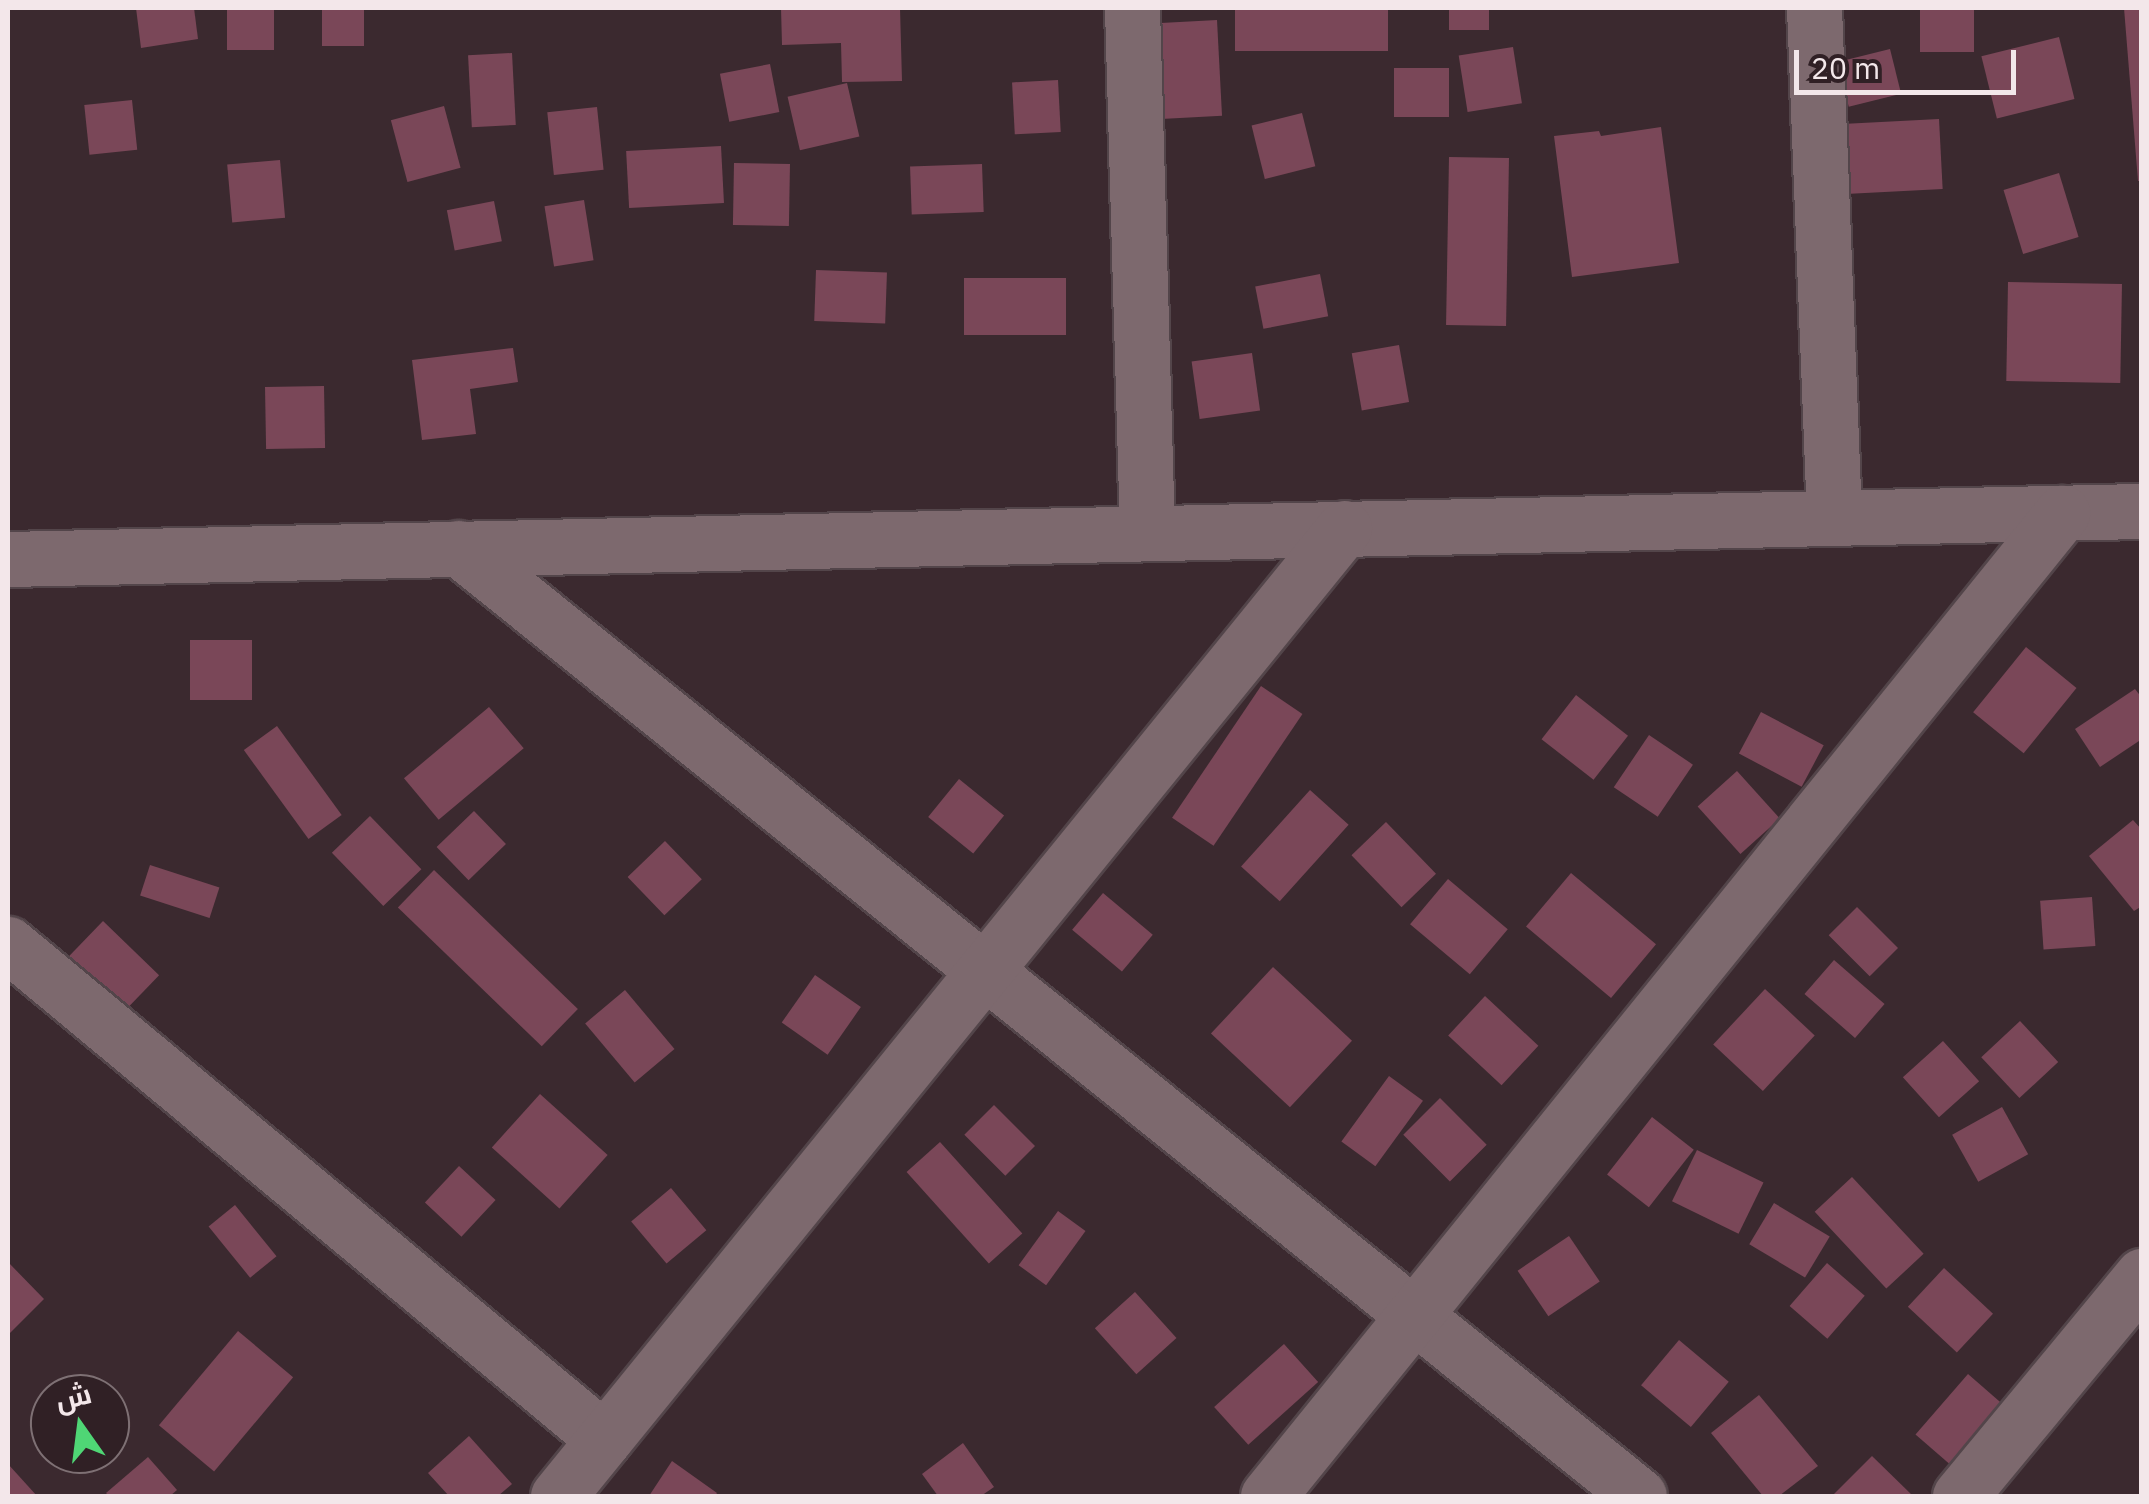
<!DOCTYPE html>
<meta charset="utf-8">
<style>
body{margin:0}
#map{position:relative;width:2149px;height:1504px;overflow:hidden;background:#3b292f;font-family:"IBM Plex Sans",Cairo,sans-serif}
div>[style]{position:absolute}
.building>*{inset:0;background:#7a4758;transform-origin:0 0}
.roads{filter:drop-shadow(2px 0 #53454a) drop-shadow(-2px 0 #53454a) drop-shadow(0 2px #53454a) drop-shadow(0 -2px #53454a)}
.street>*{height:55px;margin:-27.5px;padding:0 27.5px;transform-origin:27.5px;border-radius:27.5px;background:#7d696e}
span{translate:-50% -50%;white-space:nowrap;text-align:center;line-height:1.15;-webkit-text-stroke:9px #302025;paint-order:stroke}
.frame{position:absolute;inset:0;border:10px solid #f3e7ea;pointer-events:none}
.north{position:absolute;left:30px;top:1374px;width:100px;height:100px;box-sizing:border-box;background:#302025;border:2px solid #7e7074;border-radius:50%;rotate:346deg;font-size:28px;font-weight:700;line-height:40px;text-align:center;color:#f3e7ea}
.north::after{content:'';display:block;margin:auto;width:35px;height:45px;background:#4fd675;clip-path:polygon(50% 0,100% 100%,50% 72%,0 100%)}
.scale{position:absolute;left:1794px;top:50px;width:222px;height:45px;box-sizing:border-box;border:5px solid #f3e7ea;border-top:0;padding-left:12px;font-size:30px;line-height:35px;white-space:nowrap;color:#f3e7ea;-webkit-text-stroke:8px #302025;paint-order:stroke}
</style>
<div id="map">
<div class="building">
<div style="clip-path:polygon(136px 8px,194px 8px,198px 39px,141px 48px)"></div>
<div style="left:227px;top:8px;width:47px;height:42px"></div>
<div style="left:322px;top:8px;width:42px;height:38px"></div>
<div style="clip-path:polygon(781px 8px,900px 8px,902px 81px,842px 82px,841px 43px,782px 45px)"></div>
<div style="left:1235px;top:8px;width:153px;height:43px"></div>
<div style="left:1449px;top:8px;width:40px;height:22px"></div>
<div style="left:1920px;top:8px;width:54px;height:44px"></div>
<div style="clip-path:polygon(2124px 8px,2142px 8px,2142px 181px,2138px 181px)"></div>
<div style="left:1217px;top:20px;width:96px;height:61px;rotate:87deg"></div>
<div style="left:2059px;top:37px;width:64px;height:80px;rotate:76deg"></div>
<div style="left:1513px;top:47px;width:57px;height:55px;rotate:81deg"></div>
<div style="left:1890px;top:49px;width:46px;height:54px;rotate:76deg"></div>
<div style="left:512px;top:53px;width:72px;height:44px;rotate:87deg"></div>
<div style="left:770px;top:64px;width:49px;height:51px;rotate:79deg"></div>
<div style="left:1394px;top:68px;width:55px;height:49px"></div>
<div style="left:1058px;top:80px;width:52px;height:46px;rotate:87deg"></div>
<div style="left:847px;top:83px;width:55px;height:61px;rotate:77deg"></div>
<div style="left:132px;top:100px;width:50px;height:48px;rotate:84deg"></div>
<div style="left:444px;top:106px;width:64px;height:55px;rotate:75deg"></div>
<div style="left:597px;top:107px;width:63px;height:50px;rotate:84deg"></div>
<div style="left:1302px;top:113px;width:55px;height:52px;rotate:76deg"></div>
<div style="left:1939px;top:119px;width:70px;height:97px;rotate:87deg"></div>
<div style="clip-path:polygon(1661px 127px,1679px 263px,1572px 277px,1554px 136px,1599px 131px,1601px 136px)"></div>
<div style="left:721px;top:146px;width:57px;height:95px;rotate:87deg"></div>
<div style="left:1449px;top:157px;width:60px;height:168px;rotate:1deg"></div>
<div style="left:280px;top:160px;width:58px;height:53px;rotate:85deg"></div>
<div style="left:734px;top:163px;width:56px;height:62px;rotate:1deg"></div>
<div style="left:982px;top:164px;width:48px;height:72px;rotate:88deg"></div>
<div style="left:2059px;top:173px;width:67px;height:58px;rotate:73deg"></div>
<div style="left:584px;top:200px;width:61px;height:40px;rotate:81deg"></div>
<div style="left:494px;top:201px;width:41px;height:48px;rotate:79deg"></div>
<div style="left:816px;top:270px;width:71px;height:51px;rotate:2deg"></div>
<div style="left:1320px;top:274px;width:43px;height:66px;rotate:79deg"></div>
<div style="left:964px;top:278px;width:102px;height:57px"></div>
<div style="left:2008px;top:282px;width:114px;height:99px;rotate:1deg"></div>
<div style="left:1399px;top:345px;width:58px;height:48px;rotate:80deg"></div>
<div style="clip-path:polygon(513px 348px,518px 382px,470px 389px,476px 434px,422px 440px,412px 360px)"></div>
<div style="left:1252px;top:353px;width:58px;height:61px;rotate:82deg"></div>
<div style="left:324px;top:386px;width:62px;height:59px;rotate:89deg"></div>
<div style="left:190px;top:640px;width:62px;height:60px"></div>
<div style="left:2026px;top:647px;width:65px;height:84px;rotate:39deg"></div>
<div style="left:1261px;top:686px;width:50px;height:159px;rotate:34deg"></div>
<div style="clip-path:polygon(2135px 689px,2142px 698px,2142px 739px,2100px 767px,2075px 729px)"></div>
<div style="left:1576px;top:695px;width:66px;height:56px;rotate:38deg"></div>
<div style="left:489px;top:707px;width:54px;height:111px;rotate:50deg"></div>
<div style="left:1761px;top:712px;width:71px;height:47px;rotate:28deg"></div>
<div style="left:277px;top:726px;width:110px;height:41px;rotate:54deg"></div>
<div style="left:1649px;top:735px;width:53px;height:63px;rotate:34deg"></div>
<div style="left:1737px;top:771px;width:64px;height:53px;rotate:48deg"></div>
<div style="left:959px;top:779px;width:58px;height:49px;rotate:39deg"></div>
<div style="left:1310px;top:790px;width:52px;height:103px;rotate:42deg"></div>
<div style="left:474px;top:811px;width:46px;height:52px;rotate:46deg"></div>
<div style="left:370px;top:816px;width:74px;height:53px;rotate:46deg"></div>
<div style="clip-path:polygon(2133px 820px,2142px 830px,2142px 906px,2134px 911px,2089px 856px)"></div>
<div style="left:1386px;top:822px;width:72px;height:48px;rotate:46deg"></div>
<div style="left:665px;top:841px;width:53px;height:52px;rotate:46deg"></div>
<div style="left:150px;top:865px;width:73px;height:32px;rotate:18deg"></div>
<div style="left:434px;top:870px;width:200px;height:52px;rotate:44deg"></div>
<div style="left:1571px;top:873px;width:111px;height:70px;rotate:40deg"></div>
<div style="left:1448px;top:879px;width:78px;height:59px;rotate:40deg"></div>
<div style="left:1103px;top:893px;width:65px;height:48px;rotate:40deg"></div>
<div style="left:2092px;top:897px;width:49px;height:52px;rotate:86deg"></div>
<div style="left:1857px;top:907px;width:58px;height:40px;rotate:45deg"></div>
<div style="left:103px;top:921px;width:78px;height:50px;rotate:44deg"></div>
<div style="left:1834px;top:960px;width:67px;height:45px;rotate:41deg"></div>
<div style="left:1273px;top:967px;width:108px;height:91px;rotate:43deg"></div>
<div style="left:815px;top:975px;width:56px;height:58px;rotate:35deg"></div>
<div style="left:1765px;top:989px;width:68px;height:76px;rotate:43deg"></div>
<div style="left:625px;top:990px;width:77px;height:52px;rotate:50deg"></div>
<div style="left:1485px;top:996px;width:73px;height:54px;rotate:43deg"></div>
<div style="left:2020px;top:1021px;width:56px;height:53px;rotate:47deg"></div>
<div style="left:1943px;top:1041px;width:54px;height:54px;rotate:48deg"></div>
<div style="left:1389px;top:1076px;width:42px;height:81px;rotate:36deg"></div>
<div style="left:540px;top:1094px;width:91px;height:72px;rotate:42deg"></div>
<div style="left:1440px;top:1098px;width:66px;height:52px;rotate:45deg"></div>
<div style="left:994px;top:1105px;width:58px;height:42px;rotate:45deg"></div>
<div style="left:2002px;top:1107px;width:54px;height:57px;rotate:61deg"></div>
<div style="left:1652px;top:1117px;width:53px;height:73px;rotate:38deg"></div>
<div style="left:940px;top:1142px;width:123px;height:45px;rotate:48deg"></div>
<div style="left:1697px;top:1150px;width:74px;height:57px;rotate:26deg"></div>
<div style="left:459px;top:1166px;width:50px;height:50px;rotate:43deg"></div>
<div style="left:1852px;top:1177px;width:105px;height:51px;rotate:47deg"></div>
<div style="left:671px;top:1188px;width:55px;height:52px;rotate:50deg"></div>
<div style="left:1774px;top:1203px;width:65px;height:48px;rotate:31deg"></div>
<div style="left:235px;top:1205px;width:66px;height:34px;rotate:51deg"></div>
<div style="left:1058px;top:1211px;width:34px;height:67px;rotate:36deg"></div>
<div style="left:1569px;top:1236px;width:55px;height:62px;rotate:56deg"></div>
<div style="clip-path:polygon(8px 1262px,44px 1299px,8px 1335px)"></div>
<div style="left:1827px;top:1263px;width:50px;height:57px;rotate:41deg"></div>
<div style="left:1944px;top:1268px;width:67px;height:53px;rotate:43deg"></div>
<div style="left:1135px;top:1292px;width:62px;height:54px;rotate:48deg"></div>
<div style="left:238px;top:1331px;width:72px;height:123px;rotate:40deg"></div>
<div style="left:1679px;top:1340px;width:65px;height:59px;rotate:40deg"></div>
<div style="left:1284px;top:1344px;width:51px;height:94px;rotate:48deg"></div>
<div style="left:1968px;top:1374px;width:65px;height:80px;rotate:41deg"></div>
<div style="clip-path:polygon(1759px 1395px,1818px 1466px,1779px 1496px,1763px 1496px,1711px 1433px)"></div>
<div style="clip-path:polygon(469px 1436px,512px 1484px,498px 1496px,449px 1496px,428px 1473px)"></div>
<div style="clip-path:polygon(963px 1443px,994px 1487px,981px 1496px,938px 1496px,922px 1474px)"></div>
<div style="clip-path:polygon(1872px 1456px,1913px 1496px,1832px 1496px)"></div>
<div style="clip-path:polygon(148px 1457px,177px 1490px,170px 1496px,109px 1496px,106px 1493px)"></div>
<div style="clip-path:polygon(672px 1461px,717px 1493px,715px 1496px,649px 1496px)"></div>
<div style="clip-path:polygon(8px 1464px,37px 1496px,8px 1496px)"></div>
</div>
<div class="roads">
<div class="street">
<div style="left:1132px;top:8px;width:525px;rotate:88.36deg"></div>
<div style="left:1814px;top:8px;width:510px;rotate:87.75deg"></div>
<div style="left:458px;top:548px;width:1514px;rotate:38.75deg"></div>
<div style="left:8px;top:559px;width:2135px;rotate:-1.29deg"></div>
<div style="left:8px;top:944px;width:775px;rotate:39.71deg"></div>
<div style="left:558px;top:1496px;width:1247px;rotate:-50.92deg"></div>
<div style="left:1268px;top:1496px;width:1264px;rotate:-51.07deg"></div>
<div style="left:1960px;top:1496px;width:286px;rotate:-50.4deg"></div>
</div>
</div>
<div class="frame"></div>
<div class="north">ش</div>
<div class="scale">20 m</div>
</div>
